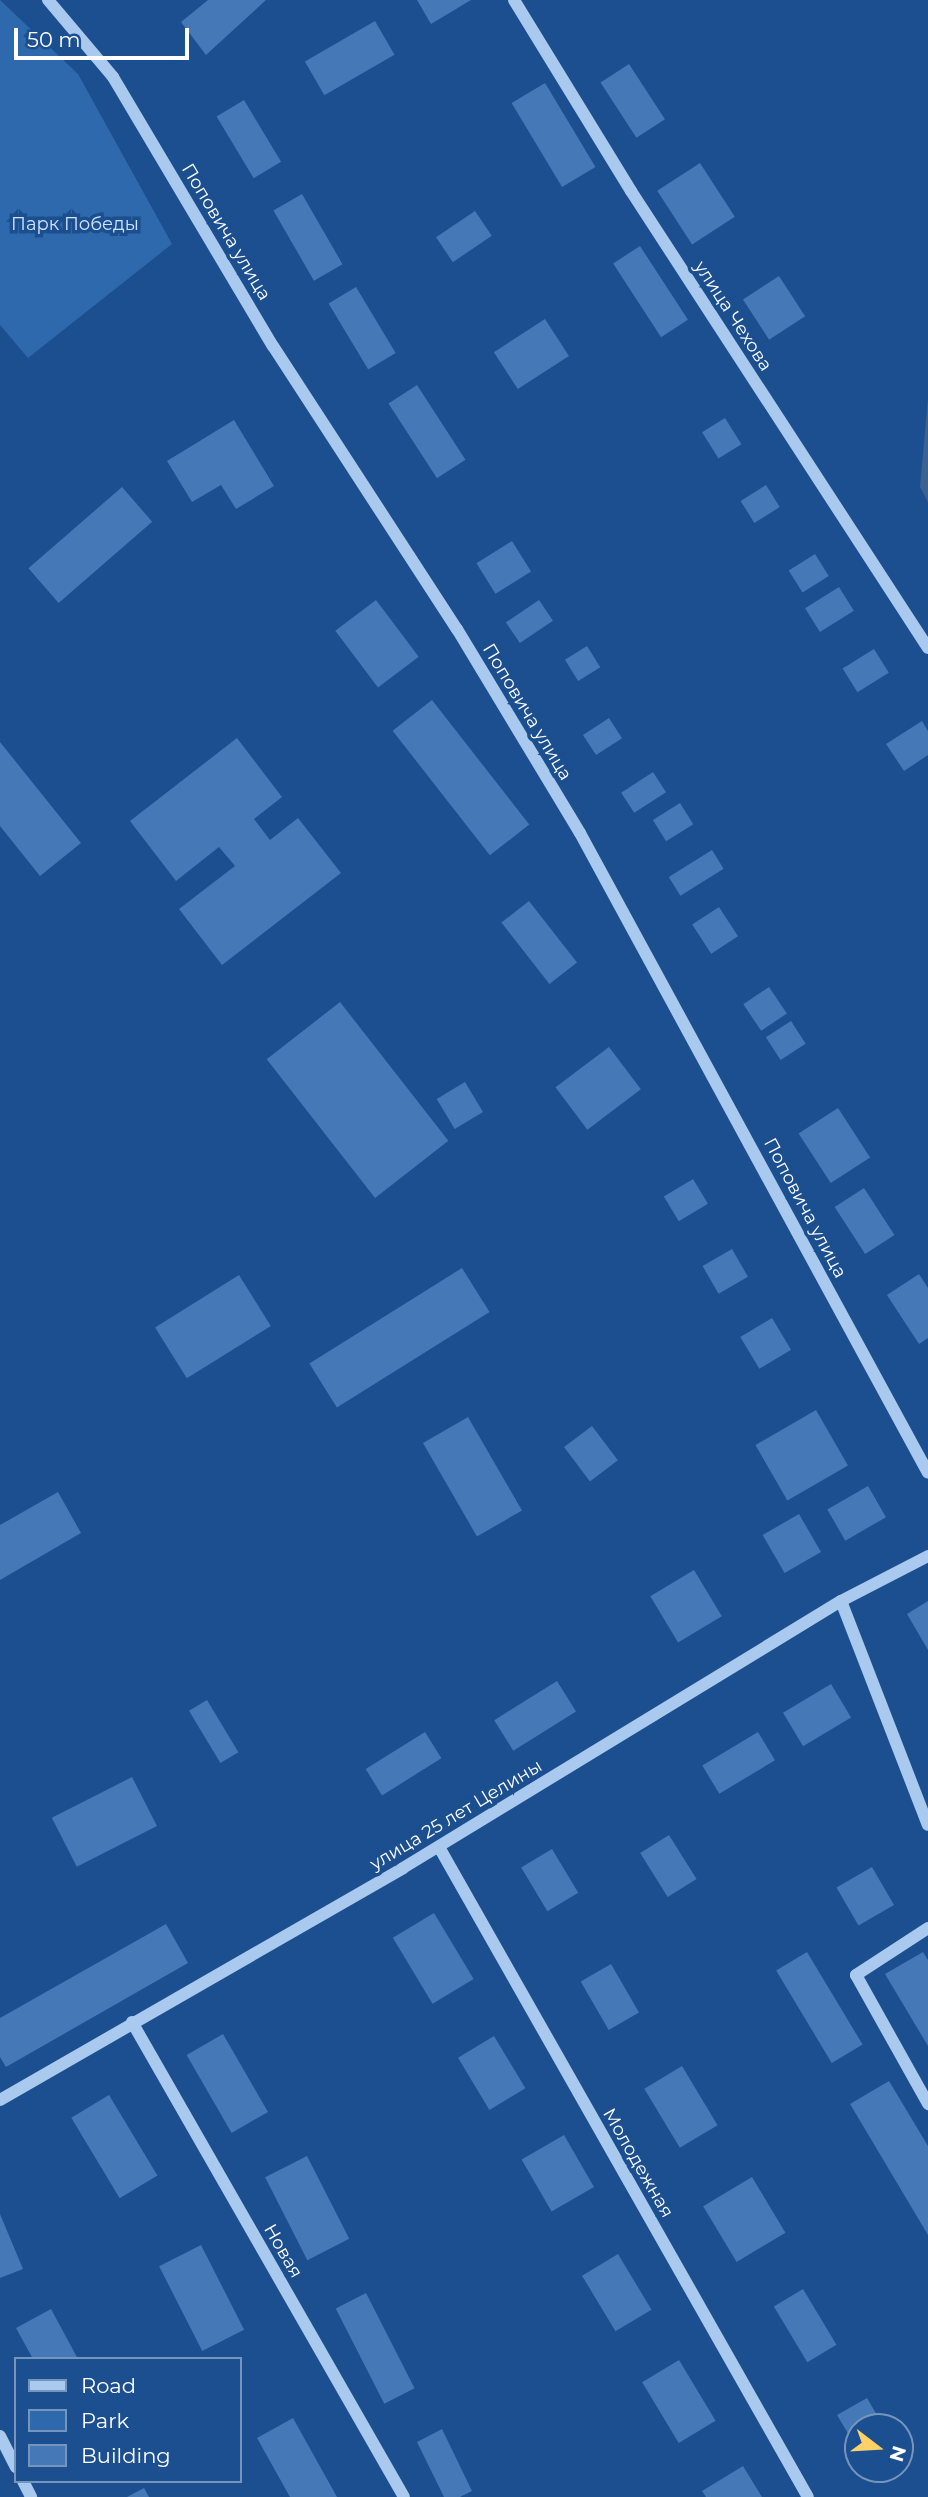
<!DOCTYPE html>
<meta charset="utf-8">
<style>
body{margin:0}
#map{position:relative;width:928px;height:2497px;overflow:hidden;background:#1b4f8f;font-family:Montserrat,sans-serif}
div>[style]{position:absolute}
.green>*{inset:0;background:#2e69ad}
.water>*{inset:0;background:#3c6290}
.building>*{inset:0;background:#4478b7;transform-origin:0 0}
.minor>*{height:12px;margin:-6px;padding:0 6px;transform-origin:6px;border-radius:6px;background:#a9c9ee}
span{translate:-50% -50%;white-space:nowrap;text-align:center;line-height:1.15;-webkit-text-stroke:7px #1b4f8f;paint-order:stroke}
.park-label{font-size:18px;color:#cfe3fa}
.street-label{font-size:18px;color:#fff}
.legend{position:absolute;left:14px;top:2357px;width:228px;height:126px;box-sizing:border-box;background:#1b4f8f;border:2px solid #7695bc;margin:0;padding:9px 12px;list-style:none;font-size:21px;color:#fff}
.legend li{display:flex;align-items:center;gap:14px;height:35px}
.legend b{width:35px;border:2px solid #7695bc}
.north{position:absolute;left:844px;top:2413px;width:70px;height:70px;box-sizing:border-box;background:#1b4f8f;border:2px solid #7695bc;border-radius:50%;rotate:107deg;font-size:19px;font-weight:700;line-height:28px;text-align:center;color:#fff}
.north::after{content:'';display:block;margin:auto;width:24px;height:32px;background:#ffd166;clip-path:polygon(50% 0,100% 100%,50% 72%,0 100%)}
.scale{position:absolute;left:14px;top:28px;width:175px;height:32px;box-sizing:border-box;border:4px solid #fff;border-top:0;padding-left:9px;font-size:21px;line-height:24px;white-space:nowrap;color:#fff;-webkit-text-stroke:5px #1b4f8f;paint-order:stroke}
</style>
<div id="map">
<div class="green">
<div style="clip-path:polygon(0 0,78px 74px,172px 244px,28px 358px,0 325px)"></div>
</div>
<div class="water">
<div style="clip-path:polygon(928px 398px,928px 502px,920px 487px)"></div>
</div>
<div class="building">
<div style="clip-path:polygon(208px 0,266px 0,206px 55px,181px 22px)"></div>
<div style="clip-path:polygon(417px 0,471px 0,431px 24px)"></div>
<div style="left:375px;top:21px;width:39px;height:81px;rotate:60deg"></div>
<div style="left:629px;top:64px;width:66px;height:34px;rotate:57deg"></div>
<div style="left:545px;top:83px;width:98px;height:39px;rotate:59deg"></div>
<div style="left:244px;top:100px;width:72px;height:32px;rotate:59deg"></div>
<div style="left:700px;top:163px;width:64px;height:51px;rotate:57deg"></div>
<div style="left:302px;top:194px;width:81px;height:33px;rotate:60deg"></div>
<div style="left:475px;top:211px;width:30px;height:47px;rotate:56deg"></div>
<div style="left:640px;top:246px;width:88px;height:32px;rotate:57deg"></div>
<div style="left:779px;top:276px;width:48px;height:43px;rotate:57deg"></div>
<div style="left:356px;top:287px;width:77px;height:32px;rotate:59deg"></div>
<div style="left:545px;top:319px;width:44px;height:61px;rotate:57deg"></div>
<div style="left:417px;top:385px;width:89px;height:34px;rotate:57deg"></div>
<div style="left:725px;top:418px;width:31px;height:27px;rotate:58deg"></div>
<div style="clip-path:polygon(234px 420px,274px 486px,236px 509px,221px 485px,192px 502px,167px 461px)"></div>
<div style="left:766px;top:485px;width:26px;height:30px;rotate:58deg"></div>
<div style="left:122px;top:487px;width:46px;height:124px;rotate:49deg"></div>
<div style="left:512px;top:541px;width:36px;height:42px;rotate:58deg"></div>
<div style="left:815px;top:554px;width:26px;height:31px;rotate:58deg"></div>
<div style="left:839px;top:587px;width:28px;height:40px;rotate:58deg"></div>
<div style="left:376px;top:600px;width:71px;height:51px;rotate:53deg"></div>
<div style="left:539px;top:600px;width:25px;height:40px;rotate:56deg"></div>
<div style="left:587px;top:646px;width:25px;height:26px;rotate:58deg"></div>
<div style="left:874px;top:649px;width:28px;height:37px;rotate:58deg"></div>
<div style="left:432px;top:700px;width:158px;height:50px;rotate:52deg"></div>
<div style="left:609px;top:718px;width:24px;height:31px;rotate:57deg"></div>
<div style="clip-path:polygon(922px 721px,928px 731px,928px 755px,904px 771px,886px 744px)"></div>
<div style="clip-path:polygon(237px 738px,282px 797px,254px 819px,270px 840px,298px 818px,341px 873px,222px 965px,179px 909px,235px 866px,219px 847px,176px 881px,130px 821px)"></div>
<div style="clip-path:polygon(0 742px,81px 843px,40px 876px,0 826px)"></div>
<div style="left:653px;top:772px;width:24px;height:38px;rotate:57deg"></div>
<div style="left:680px;top:803px;width:25px;height:32px;rotate:58deg"></div>
<div style="left:712px;top:850px;width:22px;height:51px;rotate:58deg"></div>
<div style="left:529px;top:901px;width:78px;height:35px;rotate:52deg"></div>
<div style="left:719px;top:907px;width:35px;height:32px;rotate:57deg"></div>
<div style="left:769px;top:987px;width:32px;height:31px;rotate:56deg"></div>
<div style="left:340px;top:1002px;width:176px;height:93px;rotate:52deg"></div>
<div style="left:791px;top:1021px;width:27px;height:30px;rotate:57deg"></div>
<div style="left:609px;top:1047px;width:53px;height:67px;rotate:53deg"></div>
<div style="left:465px;top:1082px;width:35px;height:33px;rotate:59deg"></div>
<div style="left:838px;top:1108px;width:59px;height:47px;rotate:57deg"></div>
<div style="left:693px;top:1179px;width:29px;height:34px;rotate:59deg"></div>
<div style="left:864px;top:1188px;width:56px;height:35px;rotate:57deg"></div>
<div style="left:732px;top:1249px;width:32px;height:34px;rotate:60deg"></div>
<div style="left:462px;top:1268px;width:52px;height:180px;rotate:58deg"></div>
<div style="clip-path:polygon(919px 1274px,928px 1288px,928px 1338px,919px 1344px,887px 1295px)"></div>
<div style="left:239px;top:1275px;width:60px;height:99px;rotate:58deg"></div>
<div style="left:772px;top:1318px;width:37px;height:37px;rotate:59deg"></div>
<div style="left:816px;top:1410px;width:64px;height:70px;rotate:60deg"></div>
<div style="left:468px;top:1417px;width:108px;height:52px;rotate:60deg"></div>
<div style="left:592px;top:1426px;width:43px;height:35px;rotate:53deg"></div>
<div style="left:868px;top:1486px;width:36px;height:47px;rotate:60deg"></div>
<div style="clip-path:polygon(58px 1492px,81px 1533px,0 1580px,0 1525px)"></div>
<div style="left:799px;top:1514px;width:44px;height:42px;rotate:60deg"></div>
<div style="left:694px;top:1570px;width:54px;height:51px;rotate:59deg"></div>
<div style="clip-path:polygon(928px 1601px,928px 1650px,907px 1614px)"></div>
<div style="left:557px;top:1681px;width:36px;height:74px;rotate:58deg"></div>
<div style="left:831px;top:1684px;width:39px;height:56px;rotate:59deg"></div>
<div style="left:207px;top:1700px;width:61px;height:21px;rotate:59deg"></div>
<div style="left:425px;top:1732px;width:31px;height:70px;rotate:58deg"></div>
<div style="left:758px;top:1732px;width:33px;height:65px;rotate:59deg"></div>
<div style="left:132px;top:1777px;width:55px;height:90px;rotate:63deg"></div>
<div style="left:669px;top:1835px;width:52px;height:34px;rotate:58deg"></div>
<div style="left:552px;top:1849px;width:51px;height:36px;rotate:59deg"></div>
<div style="left:872px;top:1867px;width:44px;height:41px;rotate:60deg"></div>
<div style="left:434px;top:1913px;width:77px;height:48px;rotate:59deg"></div>
<div style="clip-path:polygon(166px 1924px,188px 1963px,6px 2067px,0 2057px,0 2018px)"></div>
<div style="left:807px;top:1952px;width:108px;height:36px;rotate:59deg"></div>
<div style="clip-path:polygon(923px 1952px,928px 1960px,928px 2046px,885px 1974px)"></div>
<div style="left:611px;top:1964px;width:56px;height:35px;rotate:60deg"></div>
<div style="left:223px;top:2034px;width:90px;height:42px;rotate:60deg"></div>
<div style="left:494px;top:2036px;width:61px;height:42px;rotate:59deg"></div>
<div style="left:682px;top:2066px;width:69px;height:44px;rotate:59deg"></div>
<div style="clip-path:polygon(889px 2081px,928px 2146px,928px 2235px,850px 2104px)"></div>
<div style="left:109px;top:2095px;width:94px;height:44px;rotate:59deg"></div>
<div style="left:564px;top:2135px;width:60px;height:49px;rotate:60deg"></div>
<div style="left:307px;top:2156px;width:93px;height:47px;rotate:63deg"></div>
<div style="left:752px;top:2177px;width:65px;height:57px;rotate:59deg"></div>
<div style="clip-path:polygon(0 2214px,23px 2269px,0 2278px)"></div>
<div style="left:201px;top:2245px;width:95px;height:47px;rotate:63deg"></div>
<div style="left:618px;top:2254px;width:65px;height:42px;rotate:59deg"></div>
<div style="left:803px;top:2289px;width:65px;height:34px;rotate:59deg"></div>
<div style="left:366px;top:2293px;width:107px;height:34px;rotate:63deg"></div>
<div style="clip-path:polygon(51px 2309px,78px 2359px,33px 2359px,16px 2328px)"></div>
<div style="left:679px;top:2360px;width:71px;height:43px;rotate:59deg"></div>
<div style="clip-path:polygon(867px 2398px,884px 2427px,858px 2427px,858px 2450px,837px 2415px)"></div>
<div style="clip-path:polygon(293px 2418px,337px 2497px,290px 2497px,257px 2438px)"></div>
<div style="clip-path:polygon(442px 2429px,472px 2491px,460px 2497px,444px 2497px,417px 2442px)"></div>
<div style="clip-path:polygon(743px 2466px,762px 2497px,706px 2497px,702px 2491px)"></div>
<div style="clip-path:polygon(144px 2488px,149px 2497px,127px 2497px)"></div>
</div>
<div class="minor">
<div style="left:48px;top:0;width:101px;rotate:49.8deg"></div>
<div style="left:113px;top:77px;width:313px;rotate:59.3deg"></div>
<div style="left:273px;top:346px;width:338px;rotate:57deg"></div>
<div style="left:457px;top:629px;width:238px;rotate:58.9deg"></div>
<div style="left:580px;top:833px;width:728px;rotate:61.46deg"></div>
<div style="left:514px;top:0;width:224px;rotate:58.5deg"></div>
<div style="left:631px;top:191px;width:545px;rotate:56.98deg"></div>
<div style="left:841px;top:1601px;width:240px;rotate:68.8deg"></div>
<div style="left:439px;top:1847px;width:747px;rotate:60.42deg"></div>
<div style="left:928px;top:1928px;width:86px;rotate:146.9deg"></div>
<div style="left:856px;top:1975px;width:148px;rotate:60.8deg"></div>
<div style="left:132px;top:2022px;width:547px;rotate:60.2deg"></div>
<div style="left:0;top:2100px;width:465px;rotate:-29.9deg"></div>
<div style="left:403px;top:1868px;width:513px;rotate:-31.37deg"></div>
<div style="left:841px;top:1601px;width:98px;rotate:-27.3deg"></div>
<div style="left:0;top:2436px;width:35px;rotate:63deg"></div>
<div style="left:23px;top:2481px;width:18px;rotate:63deg"></div>
</div>
<div class="park-label">
<span style="left:75px;top:224px">Парк Победы</span>
</div>
<div class="street-label">
<span style="left:226px;top:232px;rotate:59deg">Поповича улица</span>
<span style="left:733px;top:316px;rotate:57deg">улица Чехова</span>
<span style="left:527px;top:712px;rotate:59deg">Поповича улица</span>
<span style="left:805px;top:1208px;rotate:62deg">Поповича улица</span>
<span style="left:456px;top:1815px;rotate:-31deg">улица 25 лет Целины</span>
<span style="left:638px;top:2163px;rotate:60deg">Молодежная</span>
<span style="left:283px;top:2251px;rotate:60deg">Новая</span>
</div>
<ul class="legend">
<li><b style="height:9px;background:#a9c9ee"></b>Road</li>
<li><b style="height:19px;background:#2e69ad"></b>Park</li>
<li><b style="height:19px;background:#4478b7"></b>Building</li>
</ul>
<div class="north">N</div>
<div class="scale">50 m</div>
</div>
